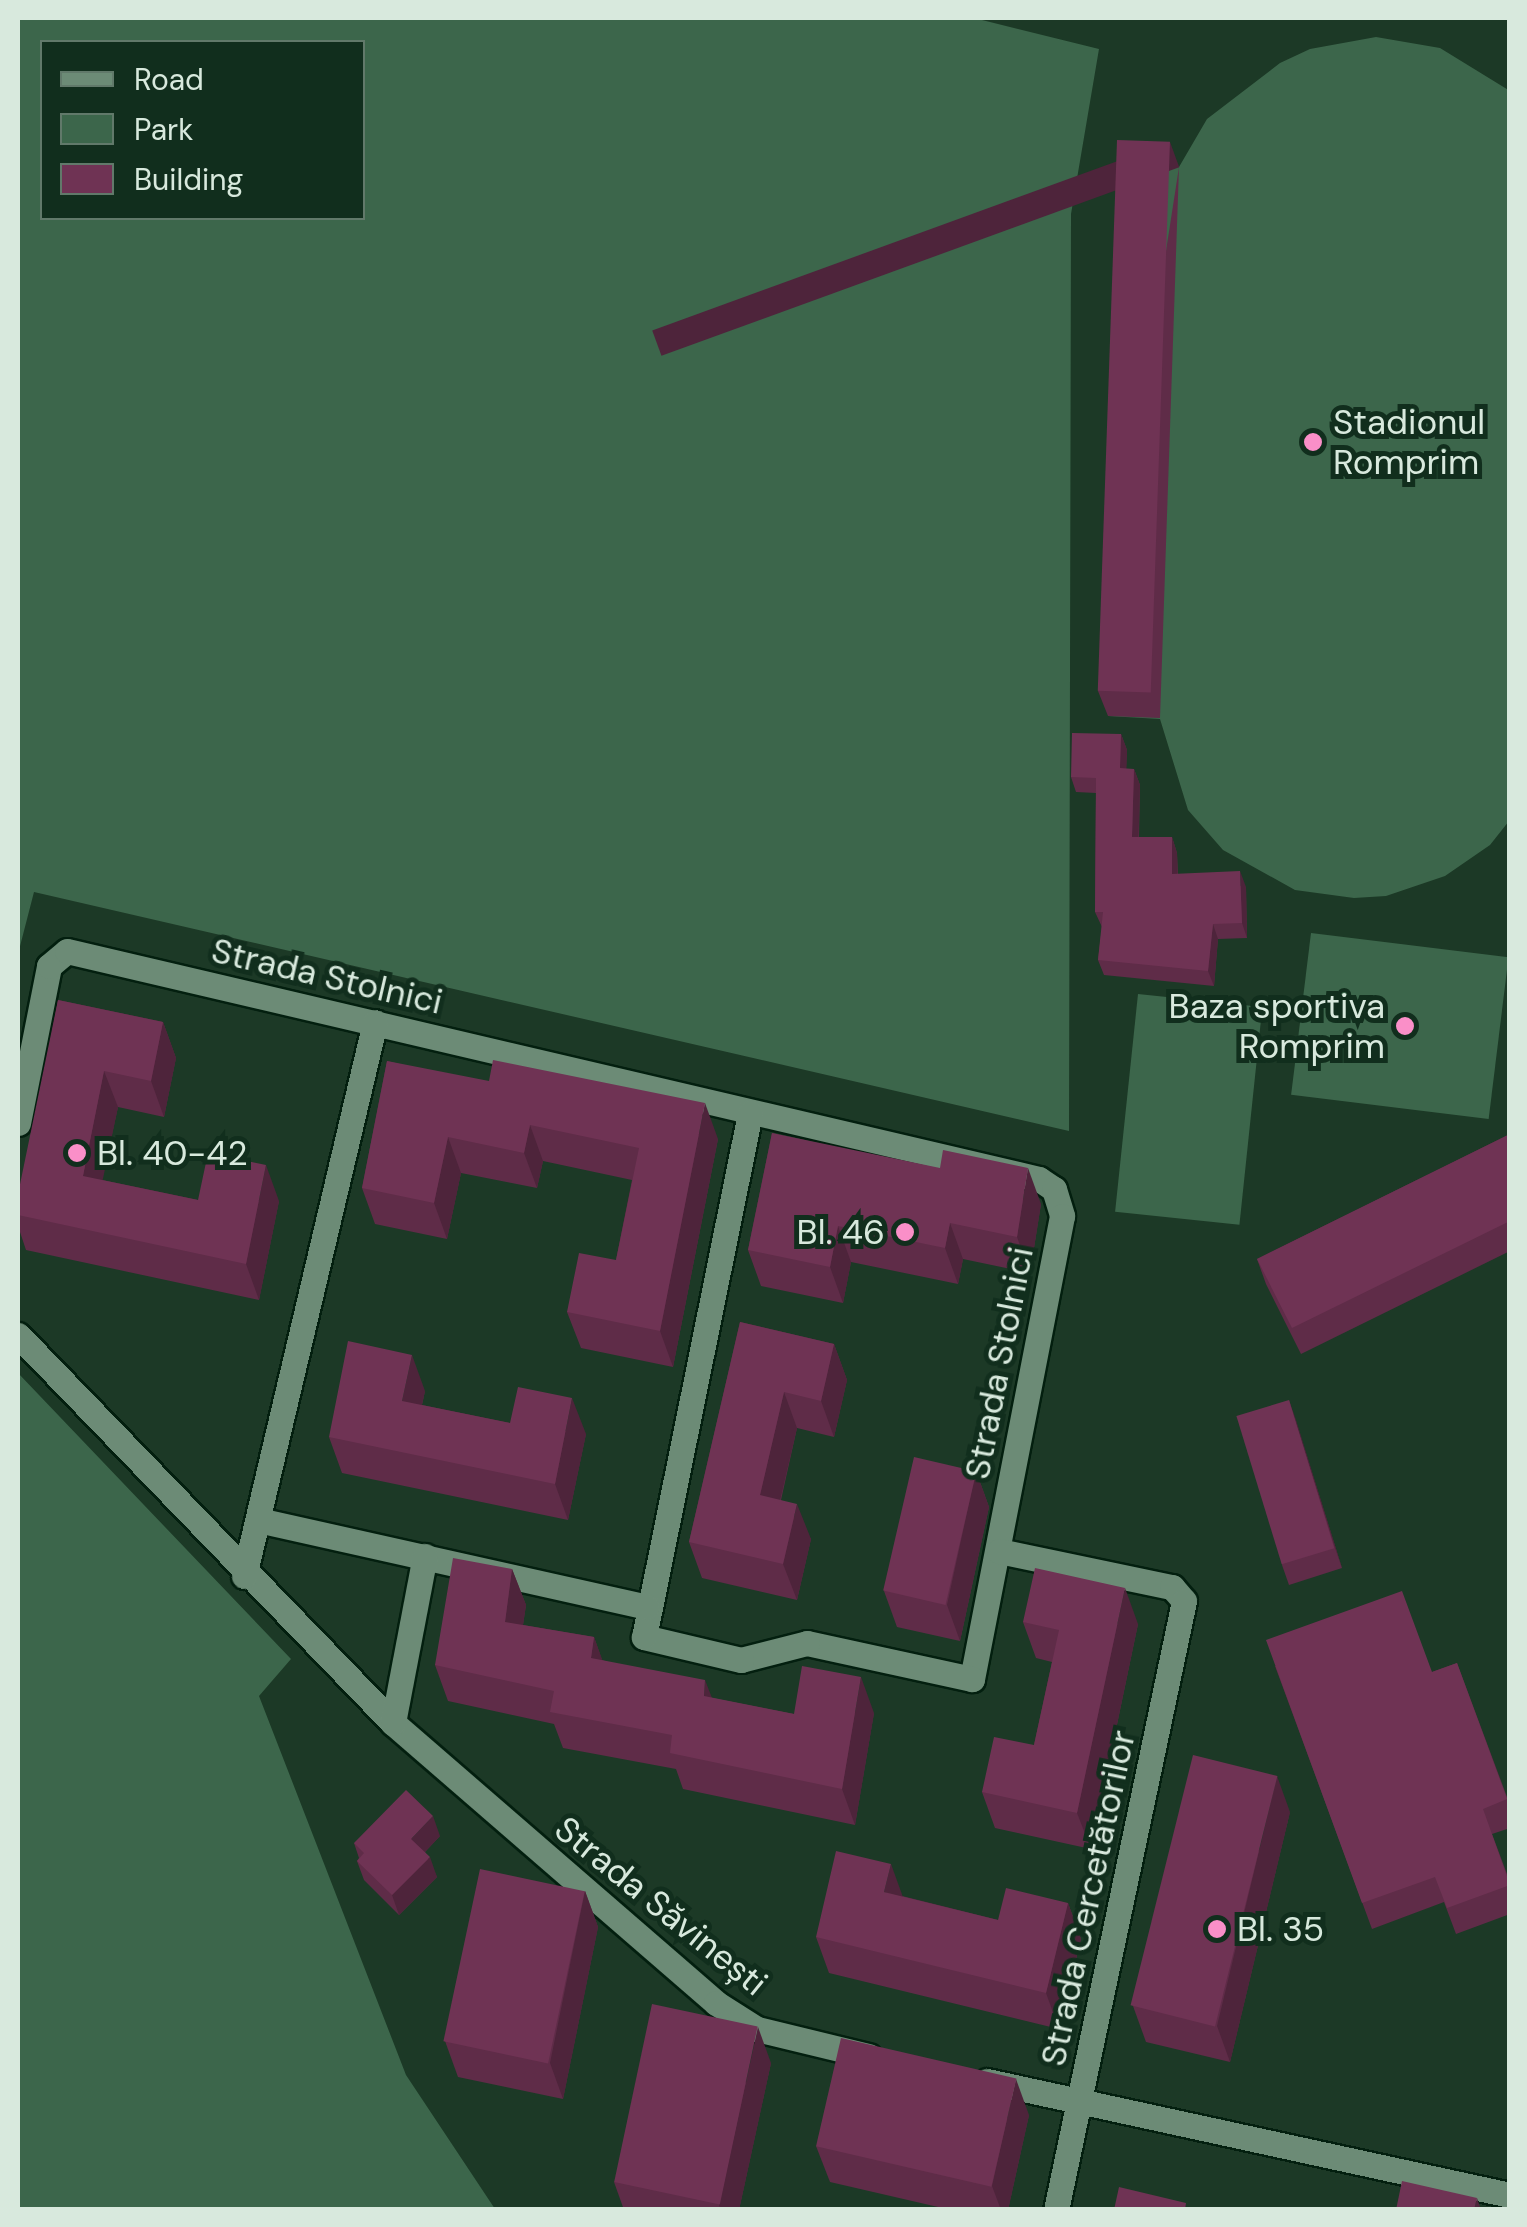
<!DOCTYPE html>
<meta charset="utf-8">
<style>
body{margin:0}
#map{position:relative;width:1527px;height:2227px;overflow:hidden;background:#1c3926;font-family:"DM Sans",sans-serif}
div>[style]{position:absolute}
.green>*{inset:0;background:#3c664b;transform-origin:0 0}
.roads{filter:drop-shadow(2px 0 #031f0f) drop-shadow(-2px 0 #031f0f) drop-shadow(0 2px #031f0f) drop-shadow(0 -2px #031f0f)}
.minor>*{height:25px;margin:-12.5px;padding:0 12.5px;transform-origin:12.5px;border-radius:12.5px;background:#6c8b76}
.wall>*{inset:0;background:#5f2c48}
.shaded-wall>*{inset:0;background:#4e243b;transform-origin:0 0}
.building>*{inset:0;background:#6f3354;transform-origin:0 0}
.dots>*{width:28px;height:28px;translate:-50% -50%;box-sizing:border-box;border:5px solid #112e1d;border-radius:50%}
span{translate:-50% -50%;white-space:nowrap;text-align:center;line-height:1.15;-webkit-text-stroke:10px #112e1d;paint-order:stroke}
.poi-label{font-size:35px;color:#d8e9dd}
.left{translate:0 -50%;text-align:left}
.right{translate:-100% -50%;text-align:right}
.street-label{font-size:35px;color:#d8e9dd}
.frame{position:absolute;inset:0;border:20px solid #d8e9dd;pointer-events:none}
.legend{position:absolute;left:40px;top:40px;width:325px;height:180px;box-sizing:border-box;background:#112e1d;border:2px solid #61796a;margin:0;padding:12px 18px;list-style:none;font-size:30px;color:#d8e9dd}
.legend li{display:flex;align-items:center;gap:20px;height:50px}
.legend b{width:50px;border:2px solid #61796a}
</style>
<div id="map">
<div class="green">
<div style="clip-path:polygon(evenodd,18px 18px,974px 18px,1099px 49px,1071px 214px,1069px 1131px,34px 892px,18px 954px,18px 18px,362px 42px,362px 218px,42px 218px,42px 42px,362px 42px)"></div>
<div style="clip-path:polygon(1376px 37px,1440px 48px,1510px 91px,1509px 821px,1490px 845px,1445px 876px,1386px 896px,1354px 898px,1295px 890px,1223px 850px,1188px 810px,1160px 719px,1108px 716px,1126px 165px,1179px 167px,1207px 119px,1280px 63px,1310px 49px)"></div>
<div style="left:1311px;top:933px;width:199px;height:163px;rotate:7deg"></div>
<div style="left:1138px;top:994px;width:125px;height:219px;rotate:6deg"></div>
<div style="clip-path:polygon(18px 1373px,291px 1659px,259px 1696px,406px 2075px,495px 2209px,18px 2209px)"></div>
</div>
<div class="roads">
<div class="minor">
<div style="left:18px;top:1123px;width:160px;rotate:-78.8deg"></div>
<div style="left:49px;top:966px;width:23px;rotate:-40deg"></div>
<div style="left:67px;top:951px;width:998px;rotate:13.2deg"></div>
<div style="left:1039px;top:1179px;width:18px;rotate:34deg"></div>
<div style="left:1054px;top:1189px;width:28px;rotate:73deg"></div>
<div style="left:1062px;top:1216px;width:472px;rotate:101deg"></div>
<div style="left:972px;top:1679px;width:169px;rotate:-167.7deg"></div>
<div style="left:807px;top:1643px;width:68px;rotate:165.6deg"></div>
<div style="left:741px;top:1660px;width:100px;rotate:-166.7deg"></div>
<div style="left:644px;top:1637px;width:535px;rotate:-78.56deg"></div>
<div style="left:18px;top:1335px;width:540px;rotate:45.98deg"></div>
<div style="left:393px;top:1723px;width:427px;rotate:40.9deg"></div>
<div style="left:716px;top:2003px;width:49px;rotate:32.4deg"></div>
<div style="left:757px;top:2029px;width:115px;rotate:13.6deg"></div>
<div style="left:258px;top:1520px;width:398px;rotate:12.6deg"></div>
<div style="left:999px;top:1551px;width:177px;rotate:11.8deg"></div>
<div style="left:1172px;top:1587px;width:18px;rotate:49deg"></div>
<div style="left:1184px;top:1601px;width:622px;rotate:101.87deg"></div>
<div style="left:244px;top:1576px;width:569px;rotate:-76.7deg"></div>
<div style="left:393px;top:1723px;width:170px;rotate:-79.2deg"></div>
<div style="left:987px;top:2081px;width:535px;rotate:12.3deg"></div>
</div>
</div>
<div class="wall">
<div style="clip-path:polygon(1179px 167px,1160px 718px,1108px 716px,1098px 691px)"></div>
<div style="clip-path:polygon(1121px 734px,1127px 750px,1126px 769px,1134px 769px,1140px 785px,1139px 837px,1172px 837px,1177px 853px,1178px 874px,1246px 887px,1247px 938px,1218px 939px,1214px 986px,1104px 975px,1098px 960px,1102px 927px,1095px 912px,1096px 793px,1076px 792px,1071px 777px)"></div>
<div style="clip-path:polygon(58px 1000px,163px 1022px,176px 1058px,164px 1117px,118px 1107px,102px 1180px,198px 1200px,279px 1201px,259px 1300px,26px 1250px,18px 1226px,18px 1215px)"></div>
<div style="clip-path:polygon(387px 1061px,718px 1139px,673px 1367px,581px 1348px,567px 1312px,616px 1260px,632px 1180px,543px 1161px,537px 1188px,461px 1173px,447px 1239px,375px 1224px,362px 1188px)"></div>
<div style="clip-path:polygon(772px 1133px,1041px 1204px,1030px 1273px,963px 1259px,958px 1284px,851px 1262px,843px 1303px,761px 1286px,748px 1250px)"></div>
<div style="clip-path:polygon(1510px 1134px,1510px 1251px,1301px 1354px,1266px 1284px,1257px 1259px)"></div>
<div style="clip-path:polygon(740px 1322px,834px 1344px,847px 1380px,834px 1437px,797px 1428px,781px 1500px,811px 1539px,797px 1600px,702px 1578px,689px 1542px)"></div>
<div style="clip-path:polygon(425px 1391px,422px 1405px,510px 1423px,586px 1434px,568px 1520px,342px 1473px,329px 1437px)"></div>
<div style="clip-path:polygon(1289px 1400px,1342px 1568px,1289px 1585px,1282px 1565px)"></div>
<div style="clip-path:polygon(976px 1471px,989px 1507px,960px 1641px,897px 1627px,884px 1591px)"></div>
<div style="clip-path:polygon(512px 1569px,526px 1605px,523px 1625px,594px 1637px,602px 1660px,712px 1698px,794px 1714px,874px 1713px,855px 1825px,683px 1789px,676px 1769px,563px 1748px,554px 1724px,448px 1701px,435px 1665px)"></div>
<div style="clip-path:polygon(1023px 1622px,1138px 1624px,1091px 1849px,995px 1828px,982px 1792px,1034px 1745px,1052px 1662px,1036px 1658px)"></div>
<div style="clip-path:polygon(1457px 1663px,1510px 1805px,1510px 1828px,1492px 1834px,1510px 1882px,1510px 1914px,1456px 1934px,1444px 1902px,1372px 1929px,1275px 1666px,1432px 1672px)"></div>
<div style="clip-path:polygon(1290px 1812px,1230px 2062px,1146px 2042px,1133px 2006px)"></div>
<div style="clip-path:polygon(440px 1836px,425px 1852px,437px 1877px,399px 1915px,364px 1880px,357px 1861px,359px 1858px,354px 1843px)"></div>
<div style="clip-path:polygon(585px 1891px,598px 1927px,563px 2099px,458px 2077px,445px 2041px)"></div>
<div style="clip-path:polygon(902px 1896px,998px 1920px,1068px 1903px,1081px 1939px,1059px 2029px,829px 1973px,816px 1937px)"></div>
<div style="clip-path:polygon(771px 2063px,739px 2210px,624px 2210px,614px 2182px)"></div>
<div style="clip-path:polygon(1029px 2115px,1008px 2210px,951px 2210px,830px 2182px,816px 2146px)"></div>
</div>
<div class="shaded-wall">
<div style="left:1170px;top:142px;width:27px;height:551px;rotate:70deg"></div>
<div style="clip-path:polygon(1121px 734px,1127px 750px,1126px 784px,1120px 768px)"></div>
<div style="clip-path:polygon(1134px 769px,1140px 785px,1138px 853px,1132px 837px)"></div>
<div style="clip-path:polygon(1172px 837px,1177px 853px,1178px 889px,1172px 874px)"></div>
<div style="clip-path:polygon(1240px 871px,1246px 887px,1247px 938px,1242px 923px)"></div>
<div style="clip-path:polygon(1213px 924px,1218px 939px,1214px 986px,1208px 971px)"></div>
<div style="clip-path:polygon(163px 1022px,176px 1058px,164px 1117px,151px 1081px)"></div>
<div style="clip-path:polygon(104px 1071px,118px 1107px,96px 1212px,83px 1176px)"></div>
<div style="clip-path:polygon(705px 1103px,718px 1139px,673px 1367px,660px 1331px)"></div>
<div style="clip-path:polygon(530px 1125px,543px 1161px,537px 1188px,524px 1153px)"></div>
<div style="clip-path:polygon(448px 1137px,461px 1173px,447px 1239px,434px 1203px)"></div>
<div style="clip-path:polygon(266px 1165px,279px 1201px,259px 1300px,246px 1264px)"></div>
<div style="clip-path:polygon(1028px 1168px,1041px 1204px,1030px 1273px,1017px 1237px)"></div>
<div style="clip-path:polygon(950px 1223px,963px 1259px,958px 1284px,945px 1248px)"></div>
<div style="clip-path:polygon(838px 1226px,851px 1262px,843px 1303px,830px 1267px)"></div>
<div style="clip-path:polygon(834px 1344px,847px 1380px,834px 1437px,821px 1401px)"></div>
<div style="clip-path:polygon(412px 1355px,425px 1391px,415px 1436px,402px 1401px)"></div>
<div style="clip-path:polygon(784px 1392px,797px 1428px,773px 1531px,760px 1495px)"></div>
<div style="clip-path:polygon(572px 1398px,586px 1434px,568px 1520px,555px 1484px)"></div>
<div style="clip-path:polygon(1289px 1400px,1296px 1420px,1342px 1568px,1335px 1548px)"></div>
<div style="clip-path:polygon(976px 1471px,989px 1507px,960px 1641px,947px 1605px)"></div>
<div style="clip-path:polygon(797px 1504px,811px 1539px,797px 1600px,783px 1564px)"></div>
<div style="clip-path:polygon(512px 1569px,526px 1605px,518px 1658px,505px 1622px)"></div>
<div style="clip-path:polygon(1125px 1588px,1138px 1624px,1091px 1849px,1077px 1813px)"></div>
<div style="clip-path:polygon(594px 1637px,607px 1673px,591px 1658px)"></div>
<div style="clip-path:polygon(861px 1677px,874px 1713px,855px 1825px,842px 1789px)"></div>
<div style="clip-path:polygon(705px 1680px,719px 1716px,704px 1696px)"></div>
<div style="clip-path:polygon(1277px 1776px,1290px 1812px,1230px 2062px,1217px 2026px)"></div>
<div style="clip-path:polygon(433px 1816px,440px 1836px,418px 1859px,411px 1839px)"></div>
<div style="clip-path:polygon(430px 1857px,437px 1877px,399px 1915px,392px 1895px)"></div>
<div style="clip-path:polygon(891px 1864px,904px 1900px,884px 1892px)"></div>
<div style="clip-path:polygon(585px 1891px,598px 1927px,563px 2099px,550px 2063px)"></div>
<div style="clip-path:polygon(1068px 1903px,1081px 1939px,1059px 2029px,1046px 1993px)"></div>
<div style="clip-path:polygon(758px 2027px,771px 2063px,739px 2210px,721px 2210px,719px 2205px)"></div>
<div style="clip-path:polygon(1016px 2079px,1029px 2115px,1008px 2210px,1001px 2210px,992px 2186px)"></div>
<div style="clip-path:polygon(1477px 2198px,1481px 2210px,1474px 2210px)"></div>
</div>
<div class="building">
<div style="left:1117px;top:140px;width:53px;height:551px;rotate:2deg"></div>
<div style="clip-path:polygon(1072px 733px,1121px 734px,1120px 768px,1134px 769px,1132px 837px,1172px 837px,1172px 874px,1240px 871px,1242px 923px,1213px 924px,1208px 971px,1098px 960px,1103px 912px,1095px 912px,1096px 778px,1071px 777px)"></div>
<div style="clip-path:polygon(58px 1000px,163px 1022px,151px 1081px,104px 1071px,83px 1176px,198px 1200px,208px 1153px,266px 1165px,246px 1264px,18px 1215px,18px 1194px)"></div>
<div style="clip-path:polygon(493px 1060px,705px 1103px,660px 1331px,567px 1312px,579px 1253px,616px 1260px,639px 1148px,530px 1125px,524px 1153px,448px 1137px,434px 1203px,362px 1188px,387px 1061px,489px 1081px)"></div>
<div style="clip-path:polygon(772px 1133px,940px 1168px,943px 1150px,1028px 1168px,1017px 1237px,950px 1223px,945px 1248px,838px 1226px,830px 1267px,748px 1250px)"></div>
<div style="clip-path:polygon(1510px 1134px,1510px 1221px,1292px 1328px,1257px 1259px)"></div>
<div style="clip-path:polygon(740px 1322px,834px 1344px,821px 1401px,784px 1392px,760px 1495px,797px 1504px,783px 1564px,689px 1542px)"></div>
<div style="clip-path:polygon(348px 1341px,412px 1355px,402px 1401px,510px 1423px,518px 1387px,572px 1398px,555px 1484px,329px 1437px)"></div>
<div style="left:1289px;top:1400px;width:155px;height:55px;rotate:73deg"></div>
<div style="left:914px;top:1457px;width:64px;height:137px;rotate:13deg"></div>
<div style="clip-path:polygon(453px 1558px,512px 1569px,505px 1622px,594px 1637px,591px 1658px,705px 1680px,704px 1696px,794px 1714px,802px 1666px,861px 1677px,842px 1789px,670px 1753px,672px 1735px,550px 1712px,554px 1691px,435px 1665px)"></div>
<div style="clip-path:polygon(1035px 1568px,1125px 1588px,1077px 1813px,982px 1792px,994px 1737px,1034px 1745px,1059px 1630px,1023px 1622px)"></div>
<div style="clip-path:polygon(1402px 1591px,1432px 1672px,1457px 1663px,1507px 1799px,1483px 1809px,1510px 1885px,1447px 1908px,1435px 1877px,1362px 1903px,1266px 1640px)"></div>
<div style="left:1193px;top:1755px;width:87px;height:258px;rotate:14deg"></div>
<div style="clip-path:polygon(406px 1790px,433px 1816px,411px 1839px,430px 1857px,392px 1895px,357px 1861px,364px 1853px,354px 1843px)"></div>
<div style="clip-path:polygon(836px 1851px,891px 1864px,884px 1892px,998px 1920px,1006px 1888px,1068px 1903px,1046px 1993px,816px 1937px)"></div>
<div style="left:480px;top:1869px;width:107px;height:176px;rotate:12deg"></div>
<div style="left:652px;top:2004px;width:108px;height:182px;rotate:12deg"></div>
<div style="left:841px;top:2038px;width:180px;height:111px;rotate:13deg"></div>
<div style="clip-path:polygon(1402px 2181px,1477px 2198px,1474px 2210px,1396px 2210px)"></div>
<div style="clip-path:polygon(1119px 2187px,1186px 2203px,1185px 2210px,1114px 2210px)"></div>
</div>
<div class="dots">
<div style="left:1313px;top:442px;background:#fa8fc8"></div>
<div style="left:1405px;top:1026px;background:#fa8fc8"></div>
<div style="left:77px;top:1153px;background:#fa8fc8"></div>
<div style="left:905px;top:1232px;background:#fa8fc8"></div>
<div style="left:1217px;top:1929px;background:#fa8fc8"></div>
</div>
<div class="poi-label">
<span class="left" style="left:1333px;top:442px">Stadionul<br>Romprim</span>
<span class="right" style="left:1385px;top:1026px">Baza sportiva<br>Romprim</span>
<span class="left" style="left:97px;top:1153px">Bl. 40-42</span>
<span class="right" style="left:885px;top:1232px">Bl. 46</span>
<span class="left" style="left:1237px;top:1929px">Bl. 35</span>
</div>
<div class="street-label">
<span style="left:327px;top:976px;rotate:13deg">Strada Stolnici</span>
<span style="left:999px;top:1363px;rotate:-79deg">Strada Stolnici</span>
<span style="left:1088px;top:1898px;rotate:-78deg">Strada Cercetătorilor</span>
<span style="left:661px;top:1906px;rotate:39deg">Strada Săvinești</span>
</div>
<div class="frame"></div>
<ul class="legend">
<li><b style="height:12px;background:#6c8b76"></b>Road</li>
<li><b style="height:28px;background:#3c664b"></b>Park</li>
<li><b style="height:28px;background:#6f3354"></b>Building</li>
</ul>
</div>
